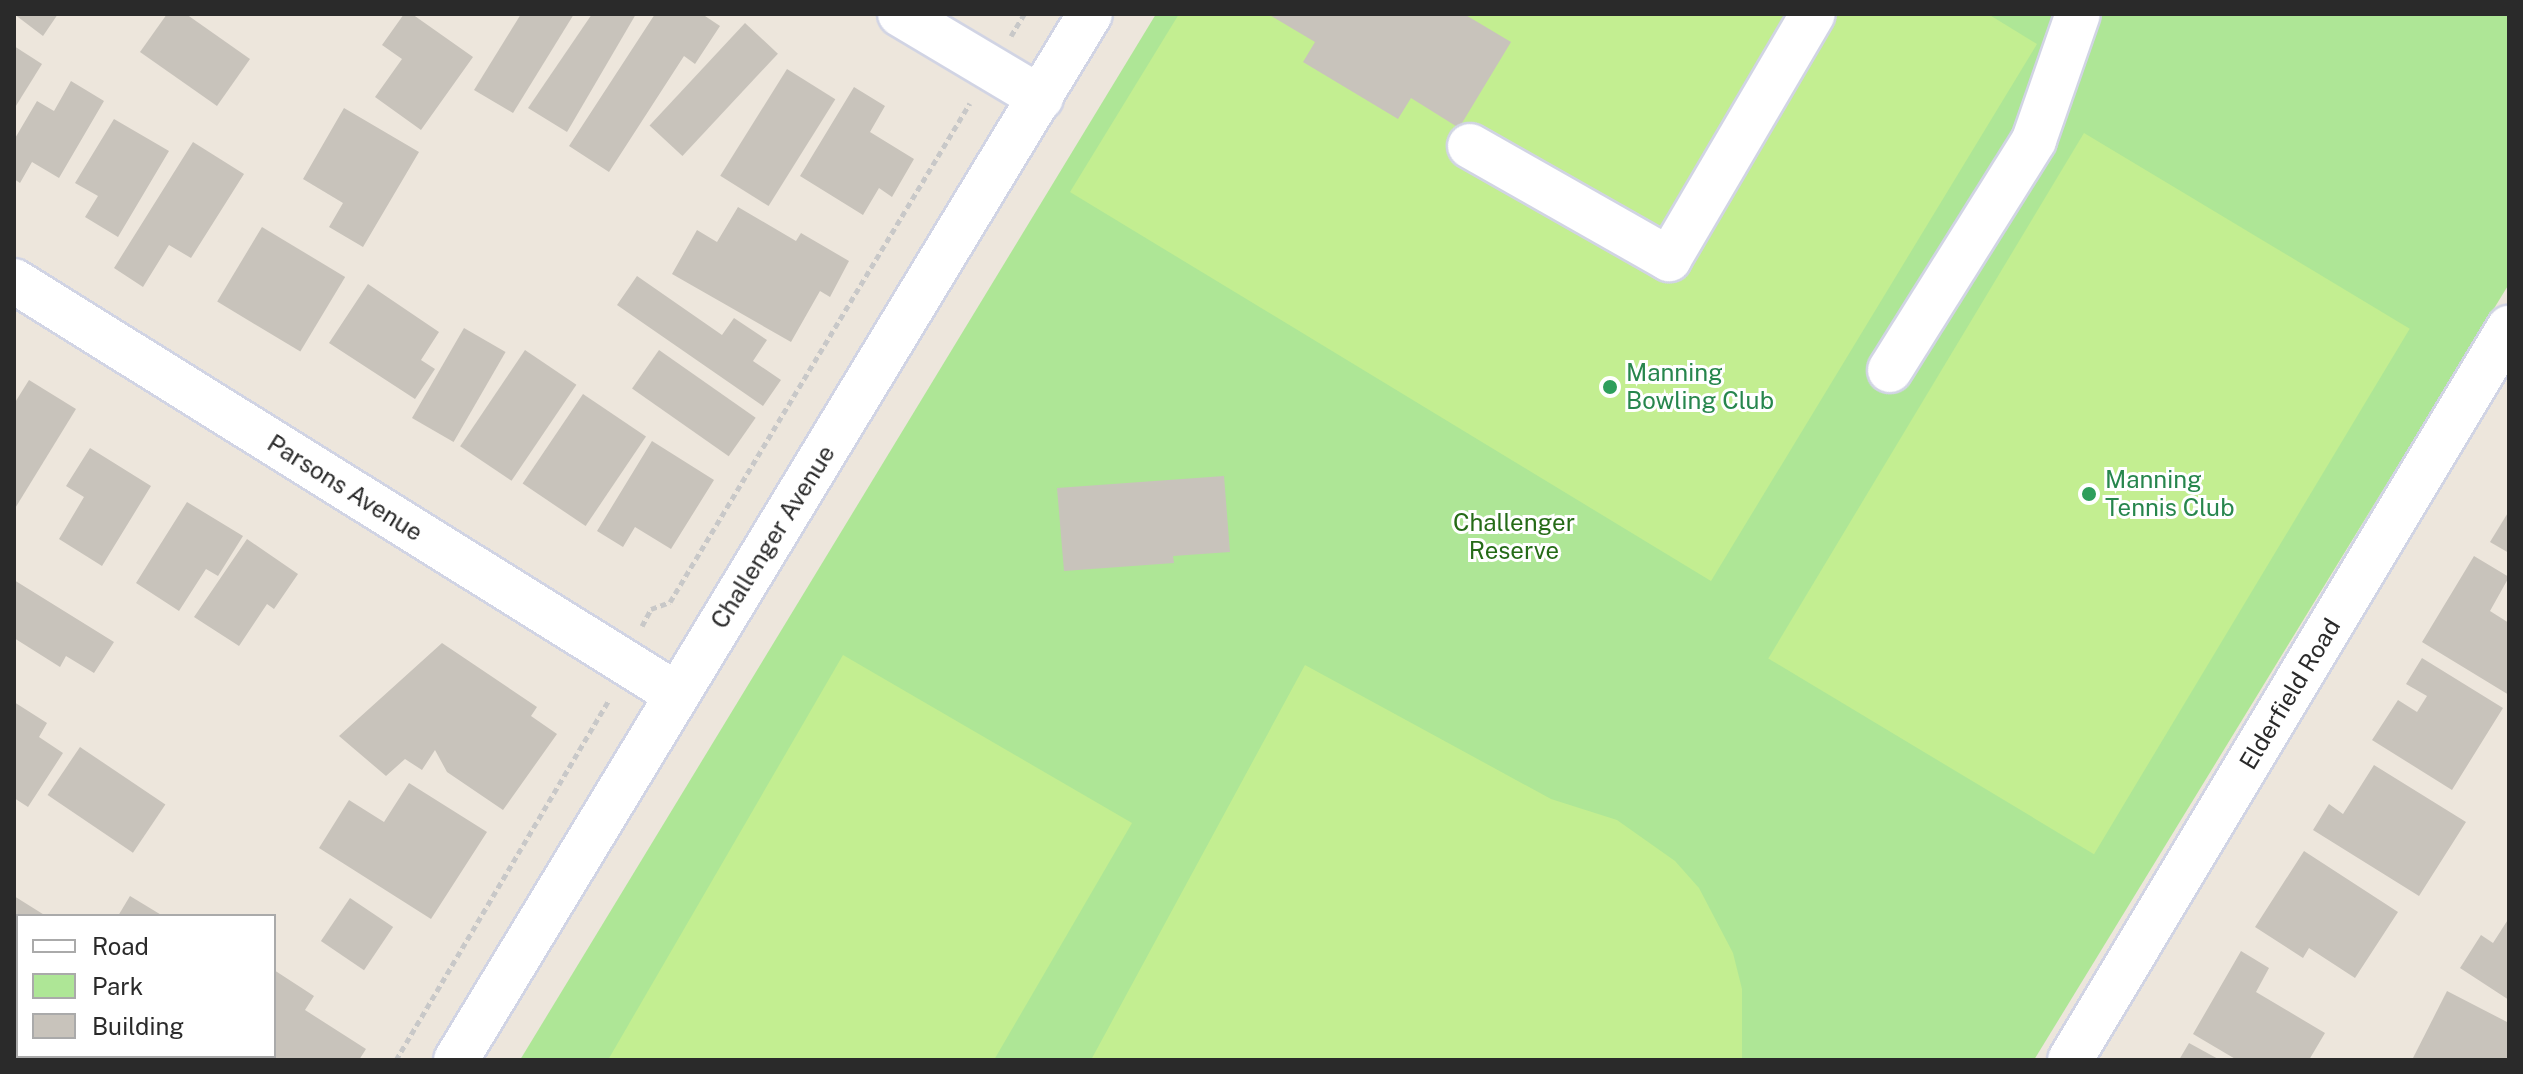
<!DOCTYPE html>
<style>
body{margin:0}
#map{position:relative;width:2523px;height:1074px;overflow:hidden;background:#ede6dc;font-family:"Public Sans",sans-serif}
div>[style]{position:absolute}
.green>*{inset:0;background:#aee696}
.pitch>*{inset:0;background:#c3ee91;transform-origin:0 0}
.building>*{inset:0;background:#c8c3bb;transform-origin:0 0}
.path>*{height:5px;margin-top:-2.5px;transform-origin:0;background:repeating-linear-gradient(90deg,#c8c8c8 0 6px,transparent 0 10px)}
.roads{filter:drop-shadow(2px 0 #d1d4e4) drop-shadow(-2px 0 #d1d4e4) drop-shadow(0 2px #d1d4e4) drop-shadow(0 -2px #d1d4e4)}
.minor>*{height:44px;margin:-22px;padding:0 22px;transform-origin:22px;border-radius:22px;background:#fff}
.dots>*{width:22px;height:22px;translate:-50% -50%;box-sizing:border-box;border:4px solid #fff;border-radius:50%}
span{translate:-50% -50%;white-space:nowrap;text-align:center;line-height:1.15;-webkit-text-stroke:6px #fff;paint-order:stroke}
.leisure-label{font-size:24px;color:#27864d}
.left{translate:0 -50%;text-align:left}
.street-label{font-size:24px;color:#2a2a2a}
.park-label{font-size:24px;color:#256b17}
.frame{position:absolute;inset:0;border:16px solid #2a2a2a;pointer-events:none}
.legend{position:absolute;left:16px;top:914px;width:260px;height:144px;box-sizing:border-box;background:#fff;border:2px solid #aaa;margin:0;padding:10px 14px;list-style:none;font-size:24px;color:#2a2a2a}
.legend li{display:flex;align-items:center;gap:16px;height:40px}
.legend b{width:40px;border:2px solid #aaa}
</style>
<div id="map">
<div class="green">
<div style="clip-path:polygon(1156px 14px,2509px 14px,2509px 284px,2034px 1060px,520px 1060px)"></div>
</div>
<div class="pitch">
<div style="clip-path:polygon(1179px 14px,1988px 14px,2037px 44px,1711px 581px,1070px 192px)"></div>
<div style="left:2084px;top:133px;width:380px;height:613px;rotate:31deg"></div>
<div style="clip-path:polygon(843px 655px,1132px 823px,994px 1060px,608px 1060px)"></div>
<div style="clip-path:polygon(1305px 665px,1551px 799px,1617px 820px,1675px 861px,1699px 888px,1733px 953px,1742px 989px,1742px 1060px,1091px 1060px)"></div>
</div>
<div class="building">
<div style="clip-path:polygon(14px 14px,58px 14px,43px 36px)"></div>
<div style="clip-path:polygon(167px 14px,186px 14px,250px 59px,217px 106px,140px 52px)"></div>
<div style="clip-path:polygon(404px 14px,412px 14px,473px 57px,421px 130px,375px 97px,402px 59px,382px 45px)"></div>
<div style="clip-path:polygon(521px 14px,574px 14px,513px 113px,474px 90px)"></div>
<div style="clip-path:polygon(592px 14px,636px 14px,567px 132px,528px 108px)"></div>
<div style="clip-path:polygon(655px 14px,702px 14px,720px 26px,695px 64px,684px 56px,609px 172px,569px 146px)"></div>
<div style="clip-path:polygon(1268px 14px,1464px 14px,1511px 42px,1459px 128px,1411px 98px,1398px 119px,1303px 62px,1315px 42px)"></div>
<div style="left:745px;top:23px;width:45px;height:140px;rotate:43deg"></div>
<div style="clip-path:polygon(14px 46px,42px 64px,14px 109px)"></div>
<div style="left:787px;top:69px;width:57px;height:126px;rotate:32deg"></div>
<div style="clip-path:polygon(71px 81px,104px 101px,59px 178px,32px 162px,20px 183px,14px 179px,14px 140px,37px 101px,54px 111px)"></div>
<div style="clip-path:polygon(854px 87px,885px 106px,870px 132px,914px 159px,892px 197px,879px 188px,863px 215px,800px 176px)"></div>
<div style="clip-path:polygon(344px 108px,419px 152px,363px 247px,329px 227px,343px 203px,303px 179px)"></div>
<div style="clip-path:polygon(114px 119px,169px 151px,118px 237px,85px 217px,98px 196px,75px 183px)"></div>
<div style="clip-path:polygon(193px 142px,244px 174px,191px 258px,169px 245px,143px 287px,114px 268px)"></div>
<div style="clip-path:polygon(738px 207px,796px 241px,801px 233px,849px 261px,830px 297px,820px 291px,791px 342px,672px 274px,697px 230px,717px 242px)"></div>
<div style="left:262px;top:227px;width:97px;height:87px;rotate:31deg"></div>
<div style="clip-path:polygon(637px 276px,722px 335px,734px 318px,767px 340px,753px 361px,781px 380px,763px 406px,617px 305px)"></div>
<div style="clip-path:polygon(368px 284px,439px 332px,421px 360px,435px 369px,415px 399px,329px 343px)"></div>
<div style="left:464px;top:328px;width:48px;height:104px;rotate:30deg"></div>
<div style="left:525px;top:350px;width:62px;height:116px;rotate:34deg"></div>
<div style="left:659px;top:350px;width:118px;height:47px;rotate:35deg"></div>
<div style="clip-path:polygon(29px 380px,76px 409px,14px 510px,14px 404px)"></div>
<div style="left:583px;top:394px;width:76px;height:108px;rotate:34deg"></div>
<div style="clip-path:polygon(652px 441px,714px 480px,671px 549px,635px 527px,623px 547px,597px 531px)"></div>
<div style="clip-path:polygon(90px 448px,151px 486px,102px 566px,59px 539px,84px 497px,66px 486px)"></div>
<div style="clip-path:polygon(1224px 476px,1230px 552px,1173px 556px,1174px 563px,1064px 571px,1057px 488px)"></div>
<div style="clip-path:polygon(187px 502px,243px 536px,218px 576px,206px 569px,179px 611px,136px 583px)"></div>
<div style="clip-path:polygon(2509px 511px,2509px 553px,2490px 542px)"></div>
<div style="clip-path:polygon(247px 539px,298px 574px,274px 609px,267px 604px,239px 646px,194px 617px)"></div>
<div style="clip-path:polygon(2474px 556px,2509px 577px,2490px 611px,2509px 623px,2509px 695px,2422px 642px)"></div>
<div style="clip-path:polygon(14px 580px,114px 642px,94px 673px,66px 656px,60px 667px,14px 638px)"></div>
<div style="clip-path:polygon(442px 643px,537px 707px,531px 716px,557px 734px,503px 810px,447px 772px,435px 750px,422px 770px,405px 759px,386px 776px,339px 736px)"></div>
<div style="clip-path:polygon(2422px 658px,2503px 708px,2452px 790px,2372px 740px,2398px 700px,2417px 712px,2427px 696px,2406px 684px)"></div>
<div style="clip-path:polygon(14px 702px,47px 723px,39px 737px,63px 753px,28px 807px,14px 798px)"></div>
<div style="left:80px;top:747px;width:103px;height:58px;rotate:34deg"></div>
<div style="clip-path:polygon(2374px 765px,2466px 822px,2419px 896px,2313px 830px,2329px 804px,2343px 814px)"></div>
<div style="clip-path:polygon(409px 783px,487px 832px,431px 919px,319px 848px,349px 800px,384px 822px)"></div>
<div style="clip-path:polygon(2304px 851px,2398px 912px,2355px 978px,2309px 948px,2303px 958px,2255px 927px)"></div>
<div style="clip-path:polygon(14px 896px,46px 916px,18px 916px,18px 977px)"></div>
<div style="clip-path:polygon(130px 896px,163px 916px,118px 916px)"></div>
<div style="left:350px;top:898px;width:52px;height:52px;rotate:34deg"></div>
<div style="clip-path:polygon(2509px 918px,2509px 1000px,2460px 968px,2481px 935px,2493px 943px)"></div>
<div style="clip-path:polygon(2241px 951px,2269px 968px,2256px 992px,2325px 1033px,2309px 1060px,2237px 1060px,2193px 1034px)"></div>
<div style="clip-path:polygon(274px 970px,314px 996px,305px 1010px,366px 1049px,359px 1060px,186px 1060px,274px 1056px)"></div>
<div style="clip-path:polygon(2447px 991px,2509px 1023px,2509px 1060px,2412px 1060px)"></div>
<div style="clip-path:polygon(2189px 1043px,2220px 1060px,2179px 1060px)"></div>
</div>
<div class="path">
<div style="left:1011px;top:36px;width:26px;rotate:-59deg"></div>
<div style="left:642px;top:626px;width:19px;rotate:-62deg"></div>
<div style="left:651px;top:609px;width:20px;rotate:-20deg"></div>
<div style="left:670px;top:602px;width:582px;rotate:-58.99deg"></div>
<div style="left:14px;top:996px;width:4px;rotate:27deg"></div>
<div style="left:114px;top:1056px;width:8px;rotate:30deg"></div>
<div style="left:396px;top:1060px;width:418px;rotate:-59.4deg"></div>
</div>
<div class="roads">
<div class="minor">
<div style="left:900px;top:14px;width:164px;rotate:30.8deg"></div>
<div style="left:1470px;top:146px;width:229px;rotate:29.6deg"></div>
<div style="left:1669px;top:259px;width:284px;rotate:-59.6deg"></div>
<div style="left:14px;top:281px;width:780px;rotate:31.96deg"></div>
<div style="left:1890px;top:370px;width:271px;rotate:-57.9deg"></div>
<div style="left:2034px;top:140px;width:133px;rotate:-70.8deg"></div>
<div style="left:456px;top:1060px;width:1223px;rotate:-58.78deg"></div>
<div style="left:2070px;top:1060px;width:854px;rotate:-59.05deg"></div>
</div>
</div>
<div class="dots">
<div style="left:1610px;top:387px;background:#2e9e5b"></div>
<div style="left:2089px;top:494px;background:#2e9e5b"></div>
</div>
<div class="leisure-label">
<span class="left" style="left:1626px;top:387px">Manning<br>Bowling Club</span>
<span class="left" style="left:2105px;top:494px">Manning<br>Tennis Club</span>
</div>
<div class="street-label">
<span style="left:345px;top:488px;rotate:32deg">Parsons Avenue</span>
<span style="left:773px;top:537px;rotate:-58deg">Challenger Avenue</span>
<span style="left:2290px;top:694px;rotate:-59deg">Elderfield Road</span>
</div>
<div class="park-label">
<span style="left:1514px;top:537px">Challenger<br>Reserve</span>
</div>
<div class="frame"></div>
<ul class="legend">
<li><b style="height:10px;background:#fff"></b>Road</li>
<li><b style="height:22px;background:#aee696"></b>Park</li>
<li><b style="height:22px;background:#c8c3bb"></b>Building</li>
</ul>
</div>
